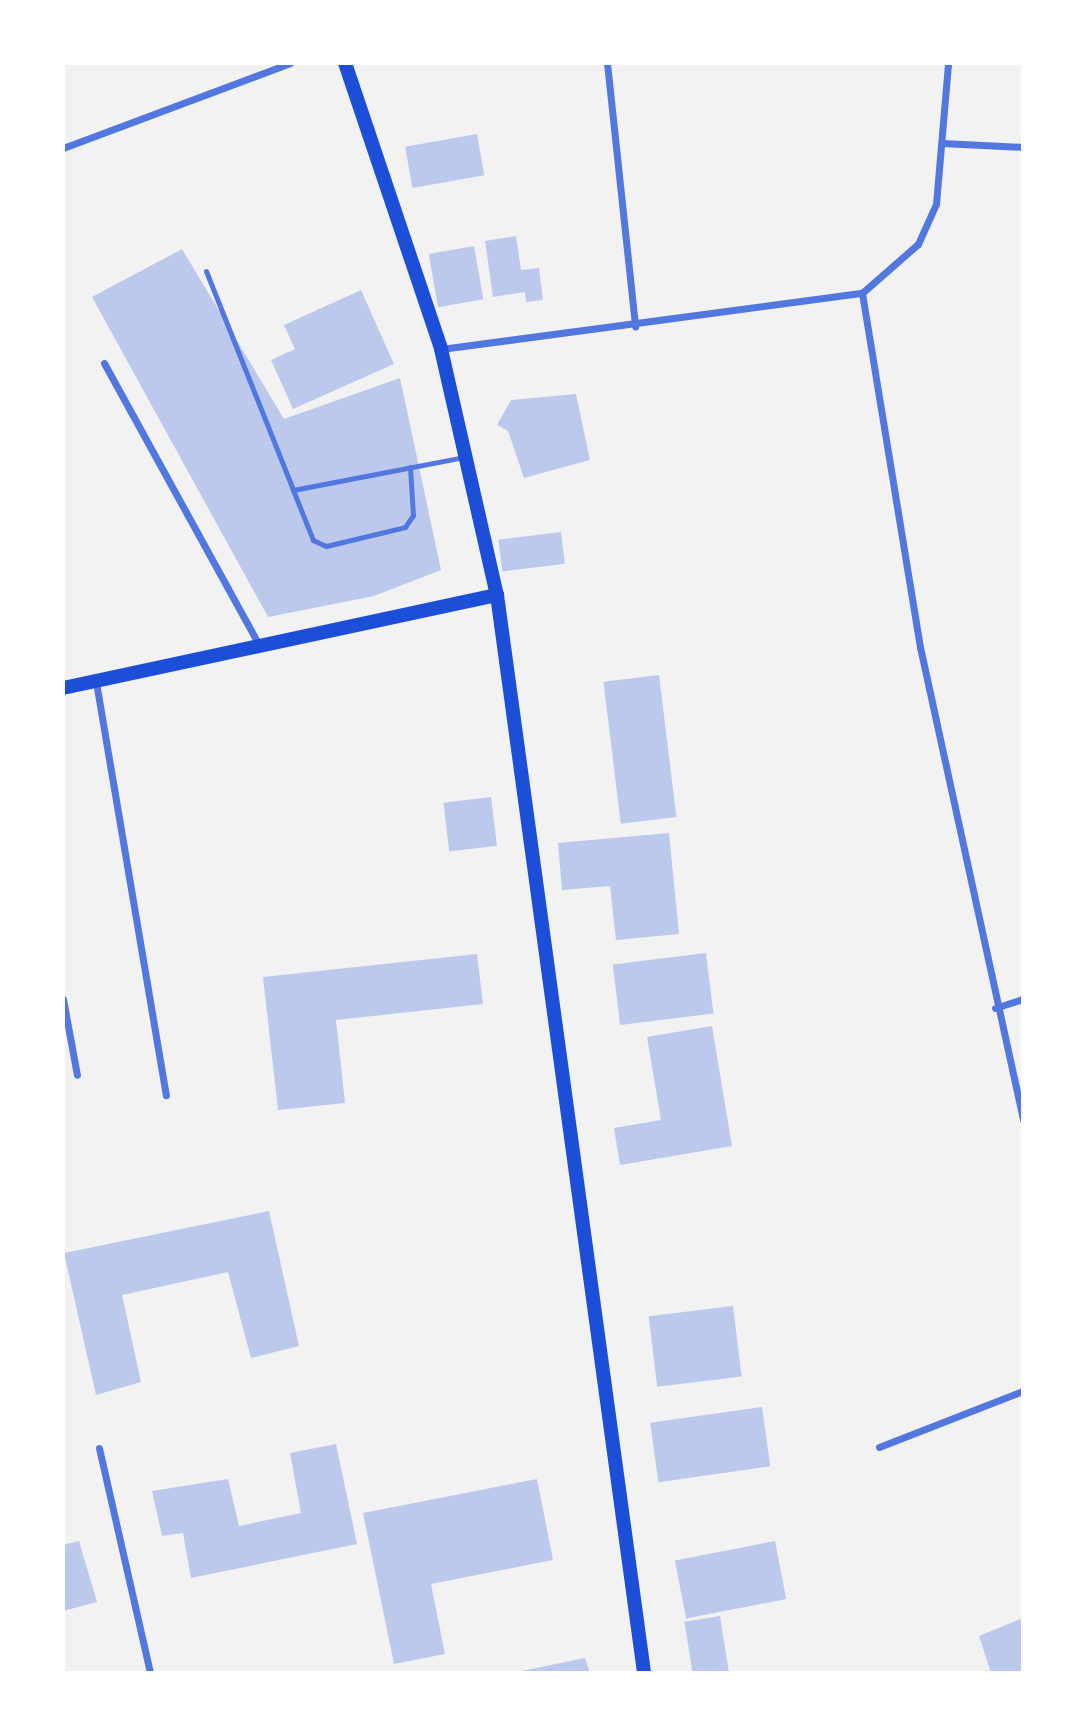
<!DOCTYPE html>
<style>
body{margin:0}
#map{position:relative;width:1086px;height:1736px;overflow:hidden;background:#f2f2f2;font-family:Mulish,sans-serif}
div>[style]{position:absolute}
.building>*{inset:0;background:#bdc9ec;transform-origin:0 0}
.service>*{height:5px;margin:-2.5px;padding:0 2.5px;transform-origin:2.5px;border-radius:2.5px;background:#5277de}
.minor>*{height:7px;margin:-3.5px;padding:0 3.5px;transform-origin:3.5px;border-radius:3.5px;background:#5277de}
.secondary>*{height:14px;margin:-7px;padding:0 7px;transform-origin:7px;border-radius:7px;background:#1d4ed8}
span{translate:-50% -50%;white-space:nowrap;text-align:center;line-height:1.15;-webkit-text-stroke:7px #fff;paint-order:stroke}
.frame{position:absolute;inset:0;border:65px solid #fff;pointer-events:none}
</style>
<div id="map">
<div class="building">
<div style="left:477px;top:134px;width:42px;height:73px;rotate:80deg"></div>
<div style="clip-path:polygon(516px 236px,521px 270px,539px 268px,543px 300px,526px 302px,525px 292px,493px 297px,485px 241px)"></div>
<div style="left:474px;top:246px;width:54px;height:46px;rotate:80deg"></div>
<div style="clip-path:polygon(182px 249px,284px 419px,400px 378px,441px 570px,374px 596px,268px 617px,92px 297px)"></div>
<div style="clip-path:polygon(361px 290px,394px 364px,293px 409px,271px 360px,295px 349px,284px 325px)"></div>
<div style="clip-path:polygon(576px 394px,590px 460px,524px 478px,508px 431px,497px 425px,511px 400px)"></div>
<div style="left:561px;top:532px;width:32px;height:63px;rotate:83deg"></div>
<div style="left:659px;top:675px;width:143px;height:56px;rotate:83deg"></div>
<div style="left:491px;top:797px;width:49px;height:48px;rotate:83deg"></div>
<div style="clip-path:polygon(669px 833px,679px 934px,616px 940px,610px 886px,562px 890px,558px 843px)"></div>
<div style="left:706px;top:953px;width:61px;height:94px;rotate:83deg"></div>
<div style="clip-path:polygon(477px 954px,483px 1004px,336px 1020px,345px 1103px,278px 1110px,263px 977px)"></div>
<div style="clip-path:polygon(712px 1026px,732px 1146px,620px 1165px,614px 1128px,661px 1120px,647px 1037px)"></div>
<div style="clip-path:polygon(269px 1211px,299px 1346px,251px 1358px,228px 1272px,122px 1295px,141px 1382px,96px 1395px,64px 1253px)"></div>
<div style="left:733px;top:1306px;width:71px;height:85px;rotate:83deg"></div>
<div style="left:762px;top:1407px;width:60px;height:113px;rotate:82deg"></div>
<div style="clip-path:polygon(336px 1444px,357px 1544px,191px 1578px,183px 1533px,162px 1536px,152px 1491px,228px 1479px,239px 1526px,301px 1513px,290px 1453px)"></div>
<div style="clip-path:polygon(537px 1479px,553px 1560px,431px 1584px,445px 1654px,394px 1664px,363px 1513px)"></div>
<div style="clip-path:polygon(79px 1541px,97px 1602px,63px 1611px,63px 1545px)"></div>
<div style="left:775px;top:1541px;width:59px;height:102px;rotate:79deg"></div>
<div style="left:720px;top:1616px;width:58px;height:36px;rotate:81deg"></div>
<div style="clip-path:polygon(1023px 1618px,1023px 1673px,991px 1673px,979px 1636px)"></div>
<div style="clip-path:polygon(585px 1658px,590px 1673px,517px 1673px,517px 1672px)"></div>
</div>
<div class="service">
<div style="left:206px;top:271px;width:236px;rotate:68.3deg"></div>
<div style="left:293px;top:490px;width:175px;rotate:-10.9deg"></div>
<div style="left:293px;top:490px;width:54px;rotate:68.2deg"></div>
<div style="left:313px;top:540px;width:14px;rotate:25deg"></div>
<div style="left:326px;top:546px;width:81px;rotate:-13.5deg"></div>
<div style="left:405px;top:527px;width:14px;rotate:-56deg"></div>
<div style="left:413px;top:515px;width:48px;rotate:-93.6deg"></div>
</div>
<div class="minor">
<div style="left:607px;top:63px;width:265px;rotate:83.9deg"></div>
<div style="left:942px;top:143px;width:81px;rotate:2.8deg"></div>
<div style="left:63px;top:148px;width:242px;rotate:-20.5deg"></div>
<div style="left:862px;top:293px;width:359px;rotate:80.7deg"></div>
<div style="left:920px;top:647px;width:485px;rotate:77.7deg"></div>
<div style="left:441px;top:349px;width:425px;rotate:-7.6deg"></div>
<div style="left:862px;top:293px;width:74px;rotate:-41.2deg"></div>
<div style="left:918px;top:244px;width:44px;rotate:-65.8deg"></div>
<div style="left:936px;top:204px;width:142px;rotate:-85.1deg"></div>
<div style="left:104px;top:363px;width:322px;rotate:61.2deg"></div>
<div style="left:96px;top:682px;width:419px;rotate:80.4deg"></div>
<div style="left:63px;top:999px;width:77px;rotate:79.6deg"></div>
<div style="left:995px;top:1008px;width:29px;rotate:-18deg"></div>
<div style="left:879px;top:1447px;width:155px;rotate:-21.3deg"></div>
<div style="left:99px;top:1448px;width:231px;rotate:77.2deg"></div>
</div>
<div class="secondary">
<div style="left:345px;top:63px;width:302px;rotate:71.4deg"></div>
<div style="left:441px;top:349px;width:252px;rotate:77.2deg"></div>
<div style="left:497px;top:595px;width:1088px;rotate:82.23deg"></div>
<div style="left:63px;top:688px;width:444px;rotate:-12.1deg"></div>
</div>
<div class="frame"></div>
</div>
